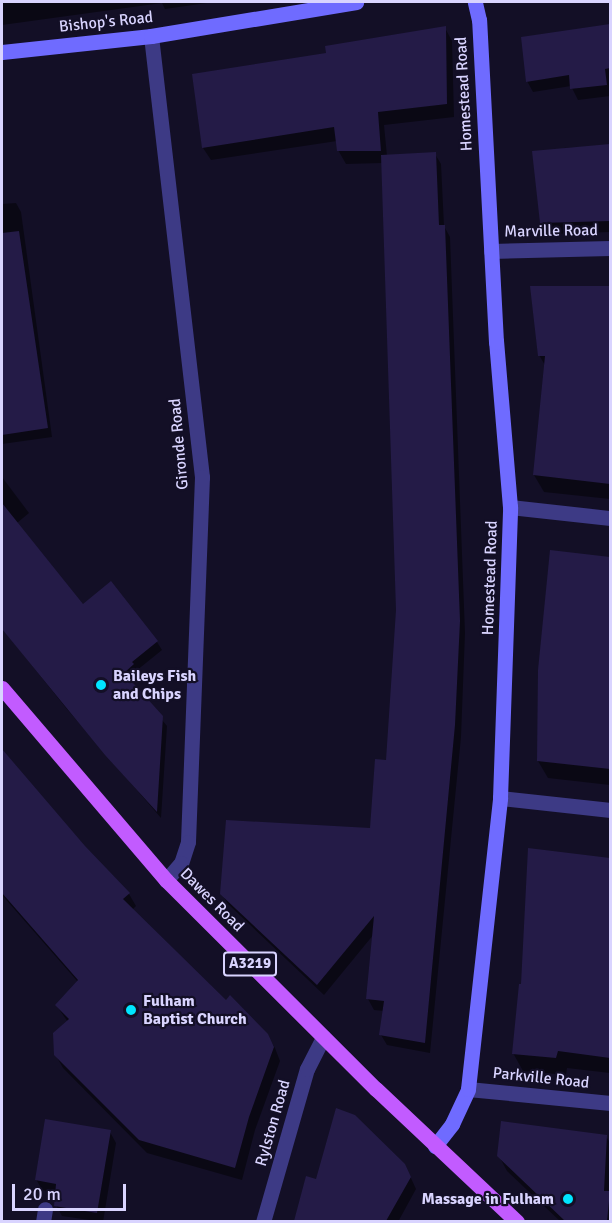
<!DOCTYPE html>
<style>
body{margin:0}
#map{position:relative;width:612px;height:1223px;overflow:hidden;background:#130f26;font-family:Signika,sans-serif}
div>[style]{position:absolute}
.shadow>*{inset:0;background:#0007}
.building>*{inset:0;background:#241b47}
.lane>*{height:15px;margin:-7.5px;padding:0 7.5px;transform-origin:7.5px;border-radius:7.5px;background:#3d3a85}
.street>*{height:15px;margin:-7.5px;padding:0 7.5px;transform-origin:7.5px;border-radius:7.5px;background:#3d3a85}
.secondary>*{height:15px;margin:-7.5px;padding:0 7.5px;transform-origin:7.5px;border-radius:7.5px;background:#6f6bff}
.primary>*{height:15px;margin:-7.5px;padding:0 7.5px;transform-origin:7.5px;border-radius:7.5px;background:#c25bff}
.dots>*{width:16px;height:16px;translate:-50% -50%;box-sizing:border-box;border:3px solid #130f26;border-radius:50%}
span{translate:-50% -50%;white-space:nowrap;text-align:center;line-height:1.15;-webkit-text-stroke:4.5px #130f26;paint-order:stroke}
.shield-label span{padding:2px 4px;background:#130f26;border:2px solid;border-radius:4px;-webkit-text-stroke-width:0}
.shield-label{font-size:15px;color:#d9d4ff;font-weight:700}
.street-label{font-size:16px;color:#d9d4ff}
.poi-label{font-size:16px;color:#d9d4ff;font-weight:700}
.left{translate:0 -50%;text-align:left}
.right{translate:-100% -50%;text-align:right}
.frame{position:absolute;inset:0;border:3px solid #d9d4ff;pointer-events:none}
.scale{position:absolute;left:12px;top:1184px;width:114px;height:27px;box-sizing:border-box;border:3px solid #d9d4ff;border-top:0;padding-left:8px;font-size:18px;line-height:21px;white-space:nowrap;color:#d9d4ff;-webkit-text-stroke:4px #130f26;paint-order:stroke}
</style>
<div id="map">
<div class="shadow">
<div style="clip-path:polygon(2px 2px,214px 2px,165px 9px,162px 3px,2px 25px)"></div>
<div style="clip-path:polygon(610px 25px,610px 96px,578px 100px,571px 86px,533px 92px,527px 81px,523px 39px)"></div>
<div style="clip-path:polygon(445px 28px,452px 41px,454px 117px,384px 125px,387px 156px,435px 154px,441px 164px,444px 226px,450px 237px,465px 633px,461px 737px,430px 1053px,387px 1045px,381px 1035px,384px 1011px,374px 1010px,368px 999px,374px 934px,324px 995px,228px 904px,221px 893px,371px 830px,388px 762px,398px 610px,382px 163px,346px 164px,338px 150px,337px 141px,211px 160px,203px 148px,328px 55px)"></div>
<div style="clip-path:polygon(610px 146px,610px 232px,548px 234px,542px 223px,564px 148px)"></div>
<div style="clip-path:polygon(16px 203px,21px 212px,52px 437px,2px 444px,2px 204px)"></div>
<div style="clip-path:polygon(532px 288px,610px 288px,610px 373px,549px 372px,539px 355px)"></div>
<div style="clip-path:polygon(543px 393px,610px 400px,610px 499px,544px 492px,534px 475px)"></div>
<div style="clip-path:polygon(2px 477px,29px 513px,17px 523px,83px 606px,157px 642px,162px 650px,136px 671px,138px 674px,130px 681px,167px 726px,161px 818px,66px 708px,2px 628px)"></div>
<div style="clip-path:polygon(552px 552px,610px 558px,610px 785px,548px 778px,538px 761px)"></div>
<div style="clip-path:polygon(2px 750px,84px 847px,129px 894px,136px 906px,132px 910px,226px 1002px,267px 1035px,275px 1048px,280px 1061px,255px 1130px,242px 1180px,147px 1153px,63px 1068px,55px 1054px,68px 1022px,56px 1005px,78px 982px,2px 895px)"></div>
<div style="clip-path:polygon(529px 850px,610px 859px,610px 1073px,567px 1068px,566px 1075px,523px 1071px,513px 1053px,522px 986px)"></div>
<div style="clip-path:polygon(110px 1132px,116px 1143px,103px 1222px,62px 1216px,56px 1205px,57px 1193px,42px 1190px,36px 1179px)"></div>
<div style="clip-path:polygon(606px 1136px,610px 1143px,610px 1222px,561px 1222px,507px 1171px,499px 1156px)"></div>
<div style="clip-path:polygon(410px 1176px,416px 1189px,398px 1222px,295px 1222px,307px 1178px,318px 1180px)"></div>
</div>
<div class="building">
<div style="clip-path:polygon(610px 24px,610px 68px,605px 69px,607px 85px,570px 89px,569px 75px,526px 82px,521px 37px)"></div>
<div style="clip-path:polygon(446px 26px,447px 104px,378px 112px,381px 151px,337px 151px,334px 127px,202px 148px,192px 74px,326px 53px,325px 46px)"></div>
<div style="clip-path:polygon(610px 144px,610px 221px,540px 223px,532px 151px)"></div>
<div style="clip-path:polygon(436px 152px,439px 225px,445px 225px,460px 621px,455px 725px,425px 1043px,379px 1035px,384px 1001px,366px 999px,374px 916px,317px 985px,220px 894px,226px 820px,370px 828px,375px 759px,386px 760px,396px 610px,381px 155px)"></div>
<div style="clip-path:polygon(19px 231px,48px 428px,2px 435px,2px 233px)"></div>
<div style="clip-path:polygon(530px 286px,610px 286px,610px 484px,533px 475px,545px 356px,538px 356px)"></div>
<div style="clip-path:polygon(2px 503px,83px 604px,111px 581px,158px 641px,132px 662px,134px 664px,124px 673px,163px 716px,157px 812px,105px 755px,2px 629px)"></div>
<div style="clip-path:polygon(550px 550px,610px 557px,610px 769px,537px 761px,538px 670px)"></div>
<div style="clip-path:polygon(2px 749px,85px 846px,130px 893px,123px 899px,226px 1000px,230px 995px,268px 1034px,274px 1047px,249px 1117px,235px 1168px,139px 1140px,54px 1055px,53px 1033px,69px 1019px,55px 1005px,78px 980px,2px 893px)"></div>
<div style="clip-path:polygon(528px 848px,610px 858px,610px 1058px,558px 1051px,556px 1058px,512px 1054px,519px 984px,521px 984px)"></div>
<div style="clip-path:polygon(336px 1108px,355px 1115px,405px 1164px,411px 1177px,386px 1221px,294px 1221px,306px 1176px,316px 1179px)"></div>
<div style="clip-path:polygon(45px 1119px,111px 1130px,97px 1213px,54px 1206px,56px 1184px,35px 1180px)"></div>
<div style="clip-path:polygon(501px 1121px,607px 1135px,604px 1191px,610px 1191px,607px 1221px,565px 1221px,497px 1156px)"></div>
</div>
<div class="lane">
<div style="left:43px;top:1222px;width:13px;rotate:-81deg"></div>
</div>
<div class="street">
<div style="left:151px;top:36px;width:444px;rotate:83.4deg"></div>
<div style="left:202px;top:477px;width:365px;rotate:92.2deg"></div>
<div style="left:188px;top:842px;width:22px;rotate:108deg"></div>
<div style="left:181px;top:863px;width:23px;rotate:131deg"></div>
<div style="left:491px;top:251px;width:119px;rotate:-1.4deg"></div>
<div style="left:510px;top:507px;width:101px;rotate:6.3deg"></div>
<div style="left:500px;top:798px;width:111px;rotate:6.2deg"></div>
<div style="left:468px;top:1089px;width:143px;rotate:5.6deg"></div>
<div style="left:263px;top:1222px;width:159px;rotate:-74deg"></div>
<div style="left:307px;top:1069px;width:36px;rotate:-63deg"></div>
</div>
<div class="secondary">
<div style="left:2px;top:52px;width:150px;rotate:-6.1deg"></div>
<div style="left:151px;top:36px;width:208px;rotate:-9.4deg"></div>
<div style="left:435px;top:1146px;width:28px;rotate:-52deg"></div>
<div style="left:452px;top:1124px;width:38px;rotate:-65deg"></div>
<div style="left:468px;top:1089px;width:293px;rotate:-83.7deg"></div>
<div style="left:500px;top:798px;width:291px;rotate:-88deg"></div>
<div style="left:510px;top:507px;width:166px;rotate:-94.8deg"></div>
<div style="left:496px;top:342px;width:322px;rotate:-93deg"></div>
<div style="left:479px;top:20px;width:18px;rotate:-103deg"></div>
</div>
<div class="primary">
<div style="left:2px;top:688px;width:253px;rotate:49.5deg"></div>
<div style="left:166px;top:880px;width:296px;rotate:44.9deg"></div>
<div style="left:376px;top:1089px;width:194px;rotate:43.3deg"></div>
</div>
<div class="dots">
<div style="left:101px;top:685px;background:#00e5ff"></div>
<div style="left:131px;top:1010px;background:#00e5ff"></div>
<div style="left:568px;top:1199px;background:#00e5ff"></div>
</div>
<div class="shield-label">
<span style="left:250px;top:964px">A3219</span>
</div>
<div class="street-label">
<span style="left:106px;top:22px;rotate:-6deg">Bishop's Road</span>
<span style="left:464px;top:94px;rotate:-93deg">Homestead Road</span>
<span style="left:551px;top:231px;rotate:-1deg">Marville Road</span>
<span style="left:179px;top:444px;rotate:-95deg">Gironde Road</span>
<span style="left:490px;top:578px;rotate:-88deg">Homestead Road</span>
<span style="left:212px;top:900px;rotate:45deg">Dawes Road</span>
<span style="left:541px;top:1078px;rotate:6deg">Parkville Road</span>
<span style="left:273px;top:1123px;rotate:-74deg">Rylston Road</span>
</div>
<div class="poi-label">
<span class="left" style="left:113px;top:685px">Baileys Fish<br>and Chips</span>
<span class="left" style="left:143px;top:1010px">Fulham<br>Baptist Church</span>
<span class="right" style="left:554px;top:1199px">Massage in Fulham</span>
</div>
<div class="frame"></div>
<div class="scale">20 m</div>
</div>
